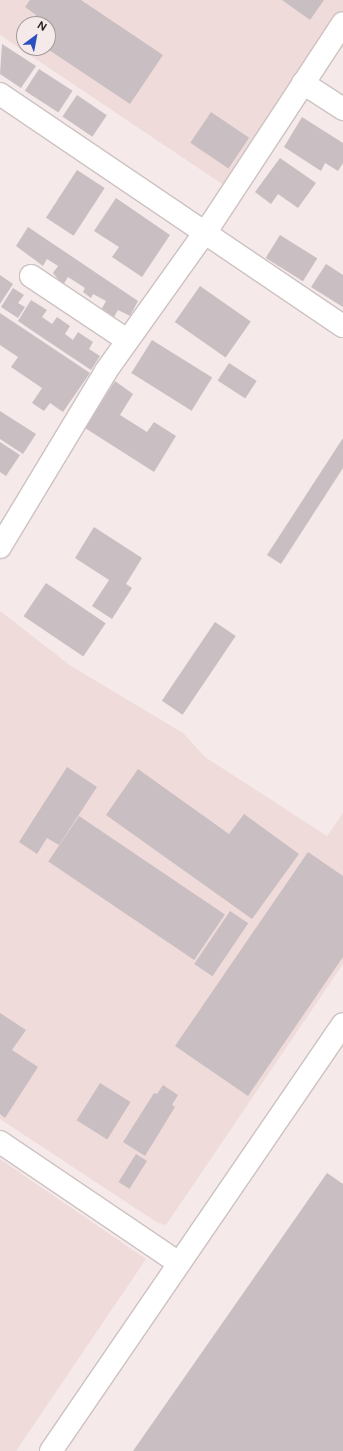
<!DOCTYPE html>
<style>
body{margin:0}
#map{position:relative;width:343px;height:1451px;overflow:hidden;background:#f5e9e9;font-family:Figtree,sans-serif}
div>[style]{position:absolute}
.built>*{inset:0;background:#f0dbdb}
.building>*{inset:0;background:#c9bec2;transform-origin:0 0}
.roads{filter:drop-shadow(1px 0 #cdc2c2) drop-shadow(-1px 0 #cdc2c2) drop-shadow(0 1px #cdc2c2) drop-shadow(0 -1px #cdc2c2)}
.minor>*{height:22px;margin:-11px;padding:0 11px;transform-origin:11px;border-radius:11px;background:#fff}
.tertiary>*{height:22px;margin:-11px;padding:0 11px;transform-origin:11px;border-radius:11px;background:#fff}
span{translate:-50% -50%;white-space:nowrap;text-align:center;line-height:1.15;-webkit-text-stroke:4px #f5e9e9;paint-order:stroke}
.north{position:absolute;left:16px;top:16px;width:40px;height:40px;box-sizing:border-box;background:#f5e9e9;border:1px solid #a39a9a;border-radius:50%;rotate:32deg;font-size:11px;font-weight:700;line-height:16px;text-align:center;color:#292424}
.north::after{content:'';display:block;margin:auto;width:14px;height:18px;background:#2950bf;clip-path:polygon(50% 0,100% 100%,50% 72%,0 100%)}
</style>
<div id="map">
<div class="built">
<div style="clip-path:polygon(evenodd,0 0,343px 0,343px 15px,228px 188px,0 35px,0 0,24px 24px,48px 24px,48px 48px,24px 48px,24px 24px)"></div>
<div style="clip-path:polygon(0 611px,71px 666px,183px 733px,205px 757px,327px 836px,343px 813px,343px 964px,166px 1225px,158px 1223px,0 1119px)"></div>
<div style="clip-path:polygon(0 1159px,146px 1259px,16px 1451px,0 1451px)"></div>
</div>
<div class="building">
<div style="clip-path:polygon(30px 0,81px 0,163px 55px,130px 104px,46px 48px,48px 24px,30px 24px,36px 15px,25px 7px)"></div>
<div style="clip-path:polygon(282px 0,324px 0,310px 20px)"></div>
<div style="clip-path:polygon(2px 44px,36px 66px,21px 88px,0 74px)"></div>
<div style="left:39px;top:69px;width:40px;height:26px;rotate:33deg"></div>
<div style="left:77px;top:95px;width:36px;height:26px;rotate:34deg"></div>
<div style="left:211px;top:112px;width:46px;height:37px;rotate:34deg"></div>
<div style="clip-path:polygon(302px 117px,343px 143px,343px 163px,338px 171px,325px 163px,321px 171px,284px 147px)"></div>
<div style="clip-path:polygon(280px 158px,316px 183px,298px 208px,278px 194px,271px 204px,255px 192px)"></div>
<div style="left:77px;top:170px;width:33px;height:57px;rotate:33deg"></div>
<div style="clip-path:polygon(116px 198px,170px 235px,142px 277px,112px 257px,119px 247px,94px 231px)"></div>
<div style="clip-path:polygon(28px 227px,138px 301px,130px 316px,118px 310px,114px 317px,101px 310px,106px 301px,93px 294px,91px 298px,83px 292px,85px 288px,68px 277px,63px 285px,53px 273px,58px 266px,47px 259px,43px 266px,16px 246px)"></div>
<div style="left:280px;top:235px;width:44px;height:27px;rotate:32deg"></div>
<div style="clip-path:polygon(326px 264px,343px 275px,343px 307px,311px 287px)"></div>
<div style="clip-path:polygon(0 275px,13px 284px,0 304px)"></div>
<div style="left:200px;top:286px;width:62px;height:44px;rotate:35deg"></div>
<div style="clip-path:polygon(13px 288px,24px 295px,18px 303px,25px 307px,18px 318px,1px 307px)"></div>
<div style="clip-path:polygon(31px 300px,47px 310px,42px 317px,52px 324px,57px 317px,70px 326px,65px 334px,73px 340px,78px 332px,93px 342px,89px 349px,100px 356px,91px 370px,43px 338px,48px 330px,43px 338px,18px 321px)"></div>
<div style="clip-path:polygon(0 313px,90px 373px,63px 412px,50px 403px,44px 411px,32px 403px,42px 388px,11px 367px,18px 357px,0 345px)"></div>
<div style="left:152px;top:340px;width:71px;height:39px;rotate:32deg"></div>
<div style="left:229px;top:363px;width:33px;height:21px;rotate:33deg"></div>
<div style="clip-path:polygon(115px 381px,133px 394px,120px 415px,147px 432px,154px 422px,176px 436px,154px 472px,85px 428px)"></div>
<div style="clip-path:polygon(0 411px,36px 434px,23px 454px,0 439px)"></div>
<div style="clip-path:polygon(343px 438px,343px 468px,281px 564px,267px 555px)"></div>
<div style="clip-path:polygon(0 442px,20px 455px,6px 476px,0 472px)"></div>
<div style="clip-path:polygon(94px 527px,142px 558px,126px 584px,132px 588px,112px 619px,92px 606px,109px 580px,75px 558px)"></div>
<div style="left:46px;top:583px;width:72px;height:40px;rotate:34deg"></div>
<div style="left:215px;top:622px;width:25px;height:95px;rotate:34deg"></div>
<div style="clip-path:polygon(67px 767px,97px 787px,59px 845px,47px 838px,37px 854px,19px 842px)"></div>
<div style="clip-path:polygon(138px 769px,229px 834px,244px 814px,299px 854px,252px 919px,106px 815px)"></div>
<div style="left:79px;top:816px;width:176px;height:55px;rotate:34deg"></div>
<div style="clip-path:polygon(308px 852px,343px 876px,343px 957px,248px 1096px,175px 1046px)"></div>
<div style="left:230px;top:911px;width:22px;height:64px;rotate:34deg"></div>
<div style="clip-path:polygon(0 1013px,26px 1030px,12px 1050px,38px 1067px,5px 1118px,0 1114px)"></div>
<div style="left:100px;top:1083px;width:36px;height:44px;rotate:32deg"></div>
<div style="clip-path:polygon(163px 1085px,178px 1095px,172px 1105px,175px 1107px,145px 1156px,123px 1142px,154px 1093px,157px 1094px)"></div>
<div style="left:136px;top:1154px;width:13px;height:33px;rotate:32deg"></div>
<div style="clip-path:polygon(327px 1173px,343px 1184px,343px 1451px,133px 1451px)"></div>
</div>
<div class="roads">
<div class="minor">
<div style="left:303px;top:83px;width:48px;rotate:33deg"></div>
<div style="left:0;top:94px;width:414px;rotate:34.1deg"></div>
<div style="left:31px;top:276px;width:115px;rotate:33.7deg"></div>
<div style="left:0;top:547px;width:205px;rotate:-58.9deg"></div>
<div style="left:106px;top:371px;width:181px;rotate:-54.5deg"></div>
<div style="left:211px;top:224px;width:240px;rotate:-56.7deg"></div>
</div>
<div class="tertiary">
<div style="left:0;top:1142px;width:216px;rotate:34.1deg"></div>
<div style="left:51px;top:1451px;width:517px;rotate:-55.63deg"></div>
</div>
</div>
<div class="north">N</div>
</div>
